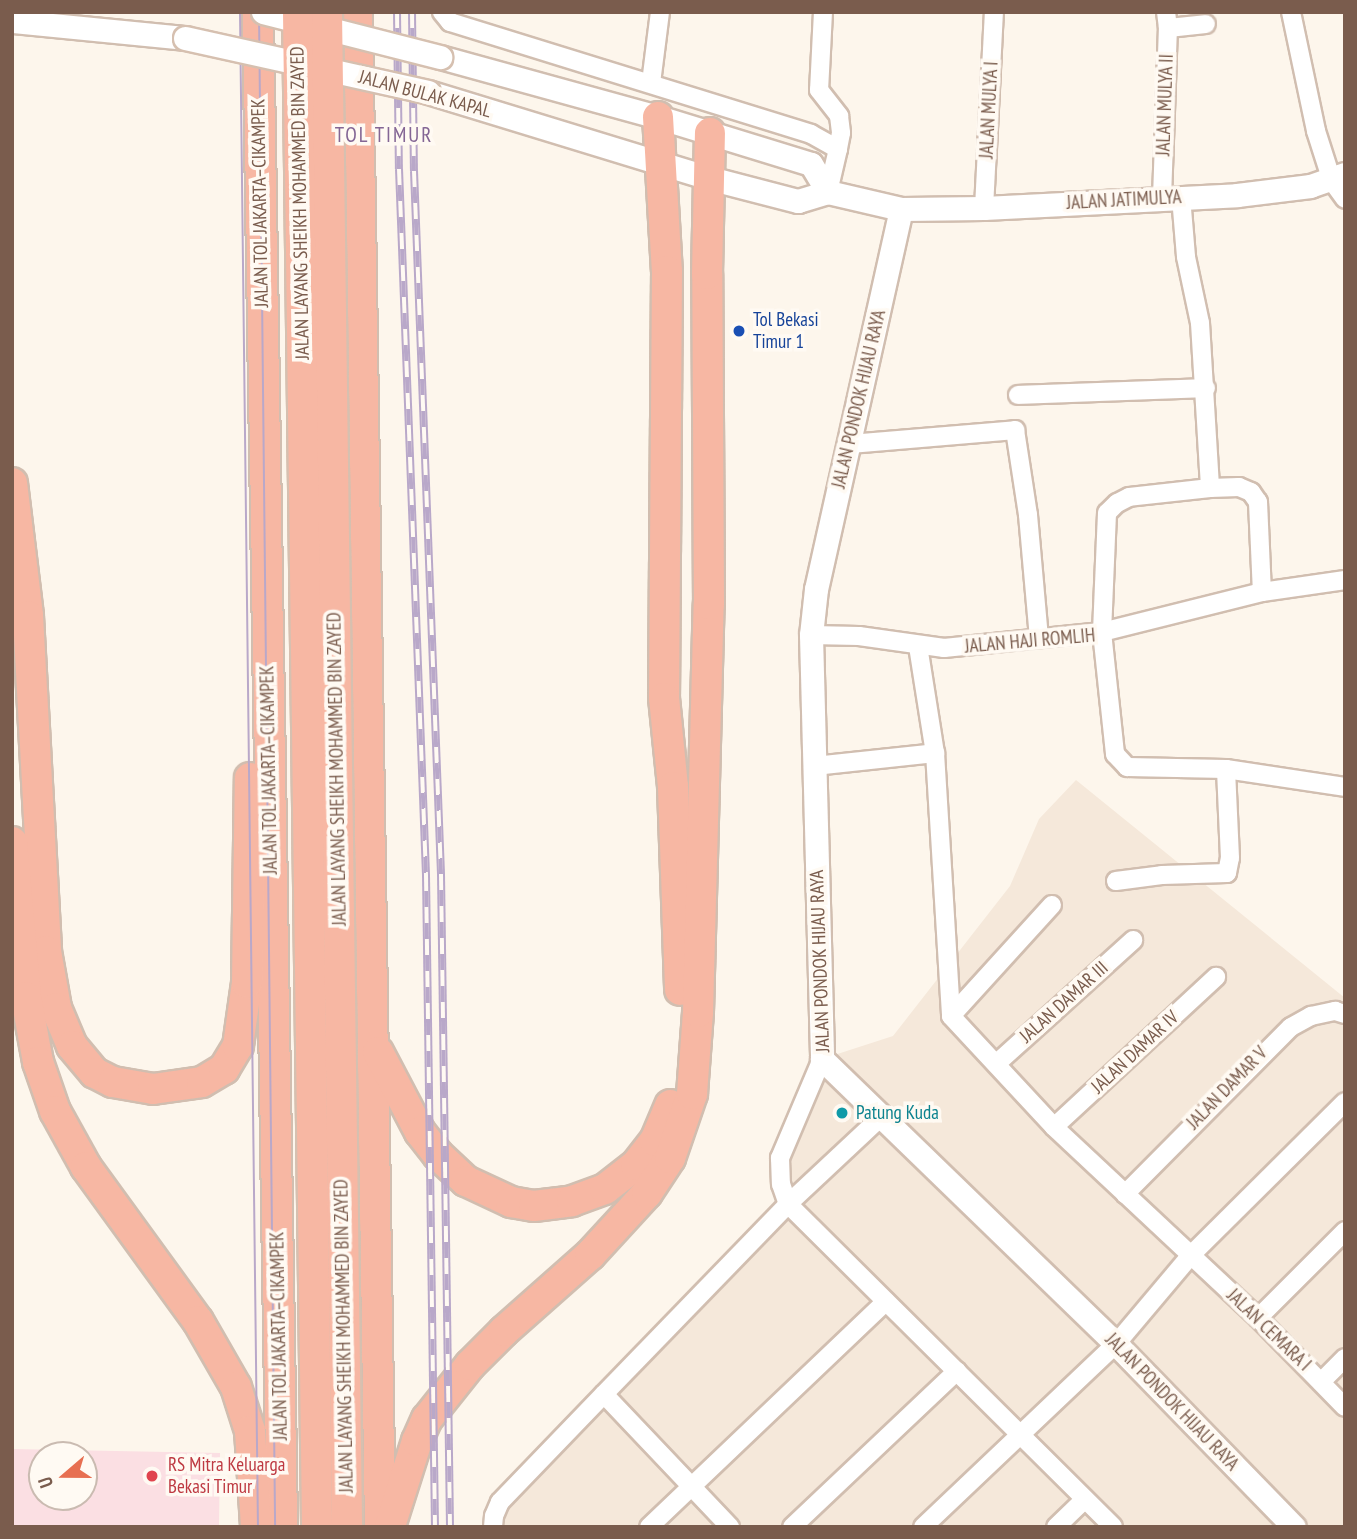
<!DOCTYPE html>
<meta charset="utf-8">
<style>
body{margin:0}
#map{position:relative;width:1357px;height:1539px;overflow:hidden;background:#fdf6ec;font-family:"PT Sans Narrow",sans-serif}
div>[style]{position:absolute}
.residential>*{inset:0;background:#f5e8da}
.medical>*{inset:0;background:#fbdfe3}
.roads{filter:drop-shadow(2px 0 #d1beb0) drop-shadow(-2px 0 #d1beb0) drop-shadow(0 2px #d1beb0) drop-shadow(0 -2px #d1beb0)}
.street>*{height:18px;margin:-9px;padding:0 9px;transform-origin:9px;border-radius:9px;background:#fff}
.secondary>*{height:23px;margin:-11.5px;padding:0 11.5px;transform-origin:11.5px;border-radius:11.5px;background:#fff}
.highway>*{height:30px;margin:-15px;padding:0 15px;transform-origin:15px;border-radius:15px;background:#f7b7a3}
.tram>*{height:2px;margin:-1px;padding:0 1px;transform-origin:1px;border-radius:1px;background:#b9a8c9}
.rail>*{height:8px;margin-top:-4px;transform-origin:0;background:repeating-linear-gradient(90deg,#fffaf3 0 16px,#b9a8c9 0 32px);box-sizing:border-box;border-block:2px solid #b9a8c9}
.bridges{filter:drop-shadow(2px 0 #d6c0b0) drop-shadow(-2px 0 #d6c0b0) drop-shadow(0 2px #d6c0b0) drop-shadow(0 -2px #d6c0b0)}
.secondary-bridge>*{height:23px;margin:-11.5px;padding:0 11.5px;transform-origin:11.5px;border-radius:11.5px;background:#fff}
.highway-bridge>*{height:30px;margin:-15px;padding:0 15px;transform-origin:15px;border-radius:15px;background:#f7b7a3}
.dots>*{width:19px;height:19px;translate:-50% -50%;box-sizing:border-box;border:4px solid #fffaf3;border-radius:50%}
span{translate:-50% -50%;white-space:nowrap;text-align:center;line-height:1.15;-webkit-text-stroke:7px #fffaf3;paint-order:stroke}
.street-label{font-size:19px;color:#7a5c4d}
.transit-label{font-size:19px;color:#164399}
.left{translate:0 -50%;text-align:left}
.culture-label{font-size:19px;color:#0d838f}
.health-label{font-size:19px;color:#be3a42}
.neighbourhood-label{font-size:21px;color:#846695;letter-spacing:2px}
.frame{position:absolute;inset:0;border:14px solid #7a5c4d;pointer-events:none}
.north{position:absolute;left:28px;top:1441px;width:70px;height:70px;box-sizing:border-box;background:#fffaf3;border:2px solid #cabbb1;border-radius:50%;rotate:250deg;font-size:19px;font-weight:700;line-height:28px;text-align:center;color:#7a5c4d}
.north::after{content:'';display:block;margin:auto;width:24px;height:32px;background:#e76f51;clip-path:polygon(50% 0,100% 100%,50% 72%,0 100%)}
</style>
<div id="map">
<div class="residential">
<div style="clip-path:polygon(1076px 780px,1345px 998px,1345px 1527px,493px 1527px,500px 1502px,788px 1204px,779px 1168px,822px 1059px,893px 1036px,1010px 886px,1039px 819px)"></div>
</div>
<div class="medical">
<div style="clip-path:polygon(evenodd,12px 1449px,220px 1453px,219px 1527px,12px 1527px,12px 1449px,42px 1455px,84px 1455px,84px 1497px,42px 1497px,42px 1455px)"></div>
</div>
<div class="roads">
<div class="street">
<div style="left:442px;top:12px;width:13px;rotate:51deg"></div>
<div style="left:450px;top:22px;width:378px;rotate:17.2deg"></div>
<div style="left:811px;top:134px;width:31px;rotate:29deg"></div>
<div style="left:838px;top:149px;width:44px;rotate:103.1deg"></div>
<div style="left:823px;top:12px;width:78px;rotate:92.9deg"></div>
<div style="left:819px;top:90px;width:33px;rotate:52deg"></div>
<div style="left:839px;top:116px;width:17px;rotate:83deg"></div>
<div style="left:841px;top:133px;width:16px;rotate:101deg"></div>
<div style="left:1291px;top:12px;width:122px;rotate:78.1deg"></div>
<div style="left:1316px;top:131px;width:52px;rotate:72.3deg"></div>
<div style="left:1332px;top:181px;width:22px;rotate:54deg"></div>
<div style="left:1168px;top:28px;width:38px;rotate:-6deg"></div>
<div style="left:651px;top:83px;width:72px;rotate:-82.8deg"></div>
<div style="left:1181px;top:197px;width:60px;rotate:85.2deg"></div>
<div style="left:1186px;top:257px;width:67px;rotate:78deg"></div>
<div style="left:1200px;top:323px;width:165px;rotate:86.5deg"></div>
<div style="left:1210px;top:488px;width:29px;rotate:-2deg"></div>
<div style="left:1239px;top:487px;width:13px;rotate:23deg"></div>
<div style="left:1251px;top:492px;width:12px;rotate:55deg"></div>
<div style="left:1258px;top:502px;width:90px;rotate:87.5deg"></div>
<div style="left:1162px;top:198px;width:170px;rotate:-88deg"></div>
<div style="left:1168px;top:28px;width:16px;rotate:-97deg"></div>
<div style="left:984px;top:208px;width:196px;rotate:-87.1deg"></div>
<div style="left:1018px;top:395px;width:188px;rotate:-2.1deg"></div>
<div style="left:850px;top:444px;width:166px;rotate:-4.8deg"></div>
<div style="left:1015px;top:430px;width:86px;rotate:81.3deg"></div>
<div style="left:1028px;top:515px;width:124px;rotate:84.9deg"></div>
<div style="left:1210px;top:488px;width:81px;rotate:173.7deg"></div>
<div style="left:1129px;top:497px;width:13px;rotate:153deg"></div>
<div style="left:1117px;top:503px;width:14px;rotate:135deg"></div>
<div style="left:1107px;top:513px;width:119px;rotate:92.4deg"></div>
<div style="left:1102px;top:632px;width:165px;rotate:-14deg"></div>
<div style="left:1262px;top:592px;width:84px;rotate:-8.2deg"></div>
<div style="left:811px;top:635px;width:48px;rotate:1.2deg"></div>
<div style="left:859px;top:636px;width:86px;rotate:8deg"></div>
<div style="left:944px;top:648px;width:159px;rotate:-5.8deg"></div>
<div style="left:1102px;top:632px;width:123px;rotate:83.9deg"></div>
<div style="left:1115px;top:754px;width:18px;rotate:47deg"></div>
<div style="left:1127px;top:767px;width:99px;rotate:1.2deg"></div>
<div style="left:1226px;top:769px;width:120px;rotate:8.6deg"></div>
<div style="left:918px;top:646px;width:108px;rotate:81deg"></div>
<div style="left:935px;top:753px;width:263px;rotate:86.5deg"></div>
<div style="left:951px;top:1016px;width:151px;rotate:47.1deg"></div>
<div style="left:1054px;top:1127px;width:279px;rotate:43.1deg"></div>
<div style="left:1258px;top:1318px;width:124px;rotate:45.7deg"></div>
<div style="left:814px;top:766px;width:122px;rotate:-6.1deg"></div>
<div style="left:1116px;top:881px;width:46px;rotate:-7.4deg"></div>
<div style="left:1162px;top:875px;width:65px;rotate:-1.8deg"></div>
<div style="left:1227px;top:873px;width:15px;rotate:-79deg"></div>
<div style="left:1230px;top:858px;width:89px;rotate:-92.6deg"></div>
<div style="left:951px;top:1016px;width:150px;rotate:-47.7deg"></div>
<div style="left:822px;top:1059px;width:108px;rotate:113deg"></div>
<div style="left:780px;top:1158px;width:26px;rotate:88deg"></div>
<div style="left:781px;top:1184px;width:21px;rotate:71deg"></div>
<div style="left:788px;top:1204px;width:458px;rotate:44.8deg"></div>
<div style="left:996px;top:1064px;width:185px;rotate:-42.1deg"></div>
<div style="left:1054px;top:1127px;width:221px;rotate:-42.8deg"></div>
<div style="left:1125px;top:1194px;width:235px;rotate:-45.2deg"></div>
<div style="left:1291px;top:1027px;width:23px;rotate:-29deg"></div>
<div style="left:1311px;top:1016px;width:25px;rotate:-12deg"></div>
<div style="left:1335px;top:1011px;width:10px;rotate:17deg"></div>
<div style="left:1258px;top:1318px;width:123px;rotate:-45deg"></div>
<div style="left:1321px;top:1382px;width:34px;rotate:-45deg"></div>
<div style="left:493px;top:1527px;width:11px;rotate:-85deg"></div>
<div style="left:494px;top:1516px;width:15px;rotate:-67deg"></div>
<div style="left:500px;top:1502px;width:150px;rotate:-46.1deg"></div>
<div style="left:649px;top:1527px;width:327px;rotate:-43.6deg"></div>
<div style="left:730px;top:1527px;width:183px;rotate:-133.5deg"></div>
<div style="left:604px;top:1394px;width:264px;rotate:-45.9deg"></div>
<div style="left:788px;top:1204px;width:130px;rotate:-43.1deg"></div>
<div style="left:792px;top:1527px;width:227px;rotate:-43.4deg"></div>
<div style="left:923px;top:1527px;width:266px;rotate:-43.5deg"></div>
<div style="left:1116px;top:1344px;width:116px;rotate:-49.9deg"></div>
<div style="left:1191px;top:1255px;width:217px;rotate:-44.8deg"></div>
<div style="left:1056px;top:1527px;width:40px;rotate:-44deg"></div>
</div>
<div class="secondary">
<div style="left:12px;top:21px;width:174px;rotate:5.6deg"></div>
<div style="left:440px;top:57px;width:226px;rotate:15.4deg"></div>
<div style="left:658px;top:117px;width:160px;rotate:17.1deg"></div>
<div style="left:811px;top:164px;width:33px;rotate:59deg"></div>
<div style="left:428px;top:92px;width:294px;rotate:17deg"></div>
<div style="left:709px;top:178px;width:92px;rotate:14.5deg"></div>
<div style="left:798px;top:201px;width:31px;rotate:-17deg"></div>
<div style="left:828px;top:192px;width:75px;rotate:13.1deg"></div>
<div style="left:901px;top:209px;width:83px;rotate:-0.7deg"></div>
<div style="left:984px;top:208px;width:253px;rotate:-2.9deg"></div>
<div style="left:1237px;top:195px;width:74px;rotate:-7deg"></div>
<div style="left:1310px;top:186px;width:37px;rotate:-19deg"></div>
<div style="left:901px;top:209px;width:389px;rotate:102.6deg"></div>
<div style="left:816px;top:589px;width:46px;rotate:96.2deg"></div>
<div style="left:811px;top:635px;width:424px;rotate:88.5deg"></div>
<div style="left:822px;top:1059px;width:409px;rotate:44.1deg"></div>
<div style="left:1116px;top:1344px;width:255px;rotate:45.8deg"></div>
</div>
<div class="highway">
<div style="left:258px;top:12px;width:1515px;rotate:89.09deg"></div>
<div style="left:357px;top:12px;width:1515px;rotate:89.13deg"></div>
<div style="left:658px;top:117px;width:154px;rotate:86.7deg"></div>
<div style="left:667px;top:271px;width:427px;rotate:90.4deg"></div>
<div style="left:664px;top:698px;width:89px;rotate:84.2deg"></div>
<div style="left:673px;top:787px;width:203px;rotate:88deg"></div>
<div style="left:12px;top:483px;width:134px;rotate:83.1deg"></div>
<div style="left:28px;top:616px;width:335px;rotate:86.9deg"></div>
<div style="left:46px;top:951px;width:58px;rotate:80deg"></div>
<div style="left:56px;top:1008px;width:41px;rotate:67.2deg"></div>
<div style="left:72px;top:1046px;width:35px;rotate:50deg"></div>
<div style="left:95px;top:1073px;width:20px;rotate:27deg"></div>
<div style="left:113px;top:1082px;width:41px;rotate:9.9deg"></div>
<div style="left:153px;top:1089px;width:49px;rotate:-8.1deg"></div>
<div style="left:202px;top:1082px;width:26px;rotate:-31deg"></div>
<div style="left:224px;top:1069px;width:27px;rotate:-59deg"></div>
<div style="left:238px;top:1046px;width:64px;rotate:-81.9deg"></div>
<div style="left:247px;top:983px;width:205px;rotate:-89.2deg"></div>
<div style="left:12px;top:842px;width:156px;rotate:84.8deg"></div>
<div style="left:26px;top:997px;width:66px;rotate:79.5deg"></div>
<div style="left:38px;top:1062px;width:52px;rotate:70.9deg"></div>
<div style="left:55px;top:1111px;width:64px;rotate:61deg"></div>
<div style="left:86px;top:1167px;width:190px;rotate:54deg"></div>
<div style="left:198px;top:1321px;width:76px;rotate:60.1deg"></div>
<div style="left:236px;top:1387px;width:46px;rotate:72.3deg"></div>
<div style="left:250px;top:1431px;width:96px;rotate:86.4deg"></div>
<div style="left:378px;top:1052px;width:90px;rotate:62.3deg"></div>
<div style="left:420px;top:1132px;width:29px;rotate:52deg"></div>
<div style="left:438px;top:1155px;width:38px;rotate:43deg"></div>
<div style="left:466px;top:1181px;width:50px;rotate:25deg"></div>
<div style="left:511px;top:1202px;width:23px;rotate:10deg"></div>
<div style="left:534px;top:1206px;width:38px;rotate:-7deg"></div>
<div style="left:572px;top:1201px;width:35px;rotate:-20deg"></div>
<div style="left:605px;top:1189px;width:39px;rotate:-38deg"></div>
<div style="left:636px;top:1165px;width:31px;rotate:-52deg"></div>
<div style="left:655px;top:1141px;width:39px;rotate:-67deg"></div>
<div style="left:390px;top:1526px;width:89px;rotate:-72.4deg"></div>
<div style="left:417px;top:1441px;width:24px;rotate:-66deg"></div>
<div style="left:427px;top:1419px;width:69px;rotate:-51.5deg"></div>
<div style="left:470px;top:1365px;width:48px;rotate:-45deg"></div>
<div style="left:504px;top:1331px;width:115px;rotate:-41.5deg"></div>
<div style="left:590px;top:1255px;width:84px;rotate:-47.4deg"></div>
<div style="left:647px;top:1193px;width:42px;rotate:-56.7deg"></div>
<div style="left:670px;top:1158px;width:68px;rotate:-71deg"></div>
<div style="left:692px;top:1094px;width:82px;rotate:-85.8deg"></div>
<div style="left:698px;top:1012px;width:408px;rotate:-88.5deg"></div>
<div style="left:709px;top:604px;width:330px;rotate:-90.3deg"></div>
<div style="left:707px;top:274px;width:141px;rotate:-88.8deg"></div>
</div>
</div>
<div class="tram">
<div style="left:240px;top:12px;width:1515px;rotate:89.32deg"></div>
<div style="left:259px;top:12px;width:1515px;rotate:89.39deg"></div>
</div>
<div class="rail">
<div style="left:397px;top:12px;width:157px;rotate:89.3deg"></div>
<div style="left:399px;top:169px;width:707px;rotate:87.81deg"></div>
<div style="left:426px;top:875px;width:652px;rotate:89.21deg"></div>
<div style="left:412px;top:12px;width:159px;rotate:89.3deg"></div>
<div style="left:414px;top:171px;width:704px;rotate:87.8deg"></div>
<div style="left:441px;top:874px;width:653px;rotate:89.21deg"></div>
</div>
<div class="bridges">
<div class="secondary-bridge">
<div style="left:263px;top:12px;width:183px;rotate:14.3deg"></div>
<div style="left:185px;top:38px;width:249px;rotate:12.5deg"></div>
</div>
<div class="highway-bridge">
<div style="left:298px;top:12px;width:1515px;rotate:89.28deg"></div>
<div style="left:327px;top:12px;width:1515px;rotate:89.24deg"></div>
</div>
</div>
<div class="dots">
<div style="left:739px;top:331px;background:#1a4fb4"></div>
<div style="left:842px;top:1113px;background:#0f9aa8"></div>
<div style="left:152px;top:1476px;background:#e0444e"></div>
</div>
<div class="street-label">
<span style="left:425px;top:94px;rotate:15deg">JALAN BULAK KAPAL</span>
<span style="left:1165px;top:105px;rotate:-88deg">JALAN MULYA II</span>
<span style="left:989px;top:110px;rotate:-87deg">JALAN MULYA I</span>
<span style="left:1124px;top:200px;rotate:-3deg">JALAN JATIMULYA</span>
<span style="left:260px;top:203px;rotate:-91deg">JALAN TOL JAKARTA–CIKAMPEK</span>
<span style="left:300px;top:203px;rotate:-91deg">JALAN LAYANG SHEIKH MOHAMMED BIN ZAYED</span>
<span style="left:859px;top:399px;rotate:-77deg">JALAN PONDOK HIJAU RAYA</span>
<span style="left:1030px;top:641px;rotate:-5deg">JALAN HAJI ROMLIH</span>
<span style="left:337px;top:769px;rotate:-91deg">JALAN LAYANG SHEIKH MOHAMMED BIN ZAYED</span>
<span style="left:269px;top:770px;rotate:-91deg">JALAN TOL JAKARTA–CIKAMPEK</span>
<span style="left:820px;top:961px;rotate:-92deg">JALAN PONDOK HIJAU RAYA</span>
<span style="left:1064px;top:1002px;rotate:-42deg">JALAN DAMAR III</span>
<span style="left:1135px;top:1052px;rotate:-43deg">JALAN DAMAR IV</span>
<span style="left:1227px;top:1088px;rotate:-46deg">JALAN DAMAR V</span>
<span style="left:1269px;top:1330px;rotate:44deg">JALAN CEMARA I</span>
<span style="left:279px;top:1336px;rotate:-91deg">JALAN TOL JAKARTA–CIKAMPEK</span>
<span style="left:344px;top:1336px;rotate:-91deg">JALAN LAYANG SHEIKH MOHAMMED BIN ZAYED</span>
<span style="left:1172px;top:1402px;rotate:46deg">JALAN PONDOK HIJAU RAYA</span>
</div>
<div class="transit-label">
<span class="left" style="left:753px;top:331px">Tol Bekasi<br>Timur 1</span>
</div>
<div class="culture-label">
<span class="left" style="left:856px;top:1113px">Patung Kuda</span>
</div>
<div class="health-label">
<span class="left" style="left:168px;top:1476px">RS Mitra Keluarga<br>Bekasi Timur</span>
</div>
<div class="neighbourhood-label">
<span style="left:384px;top:135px">TOL TIMUR</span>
</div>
<div class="frame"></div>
<div class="north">U</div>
</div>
